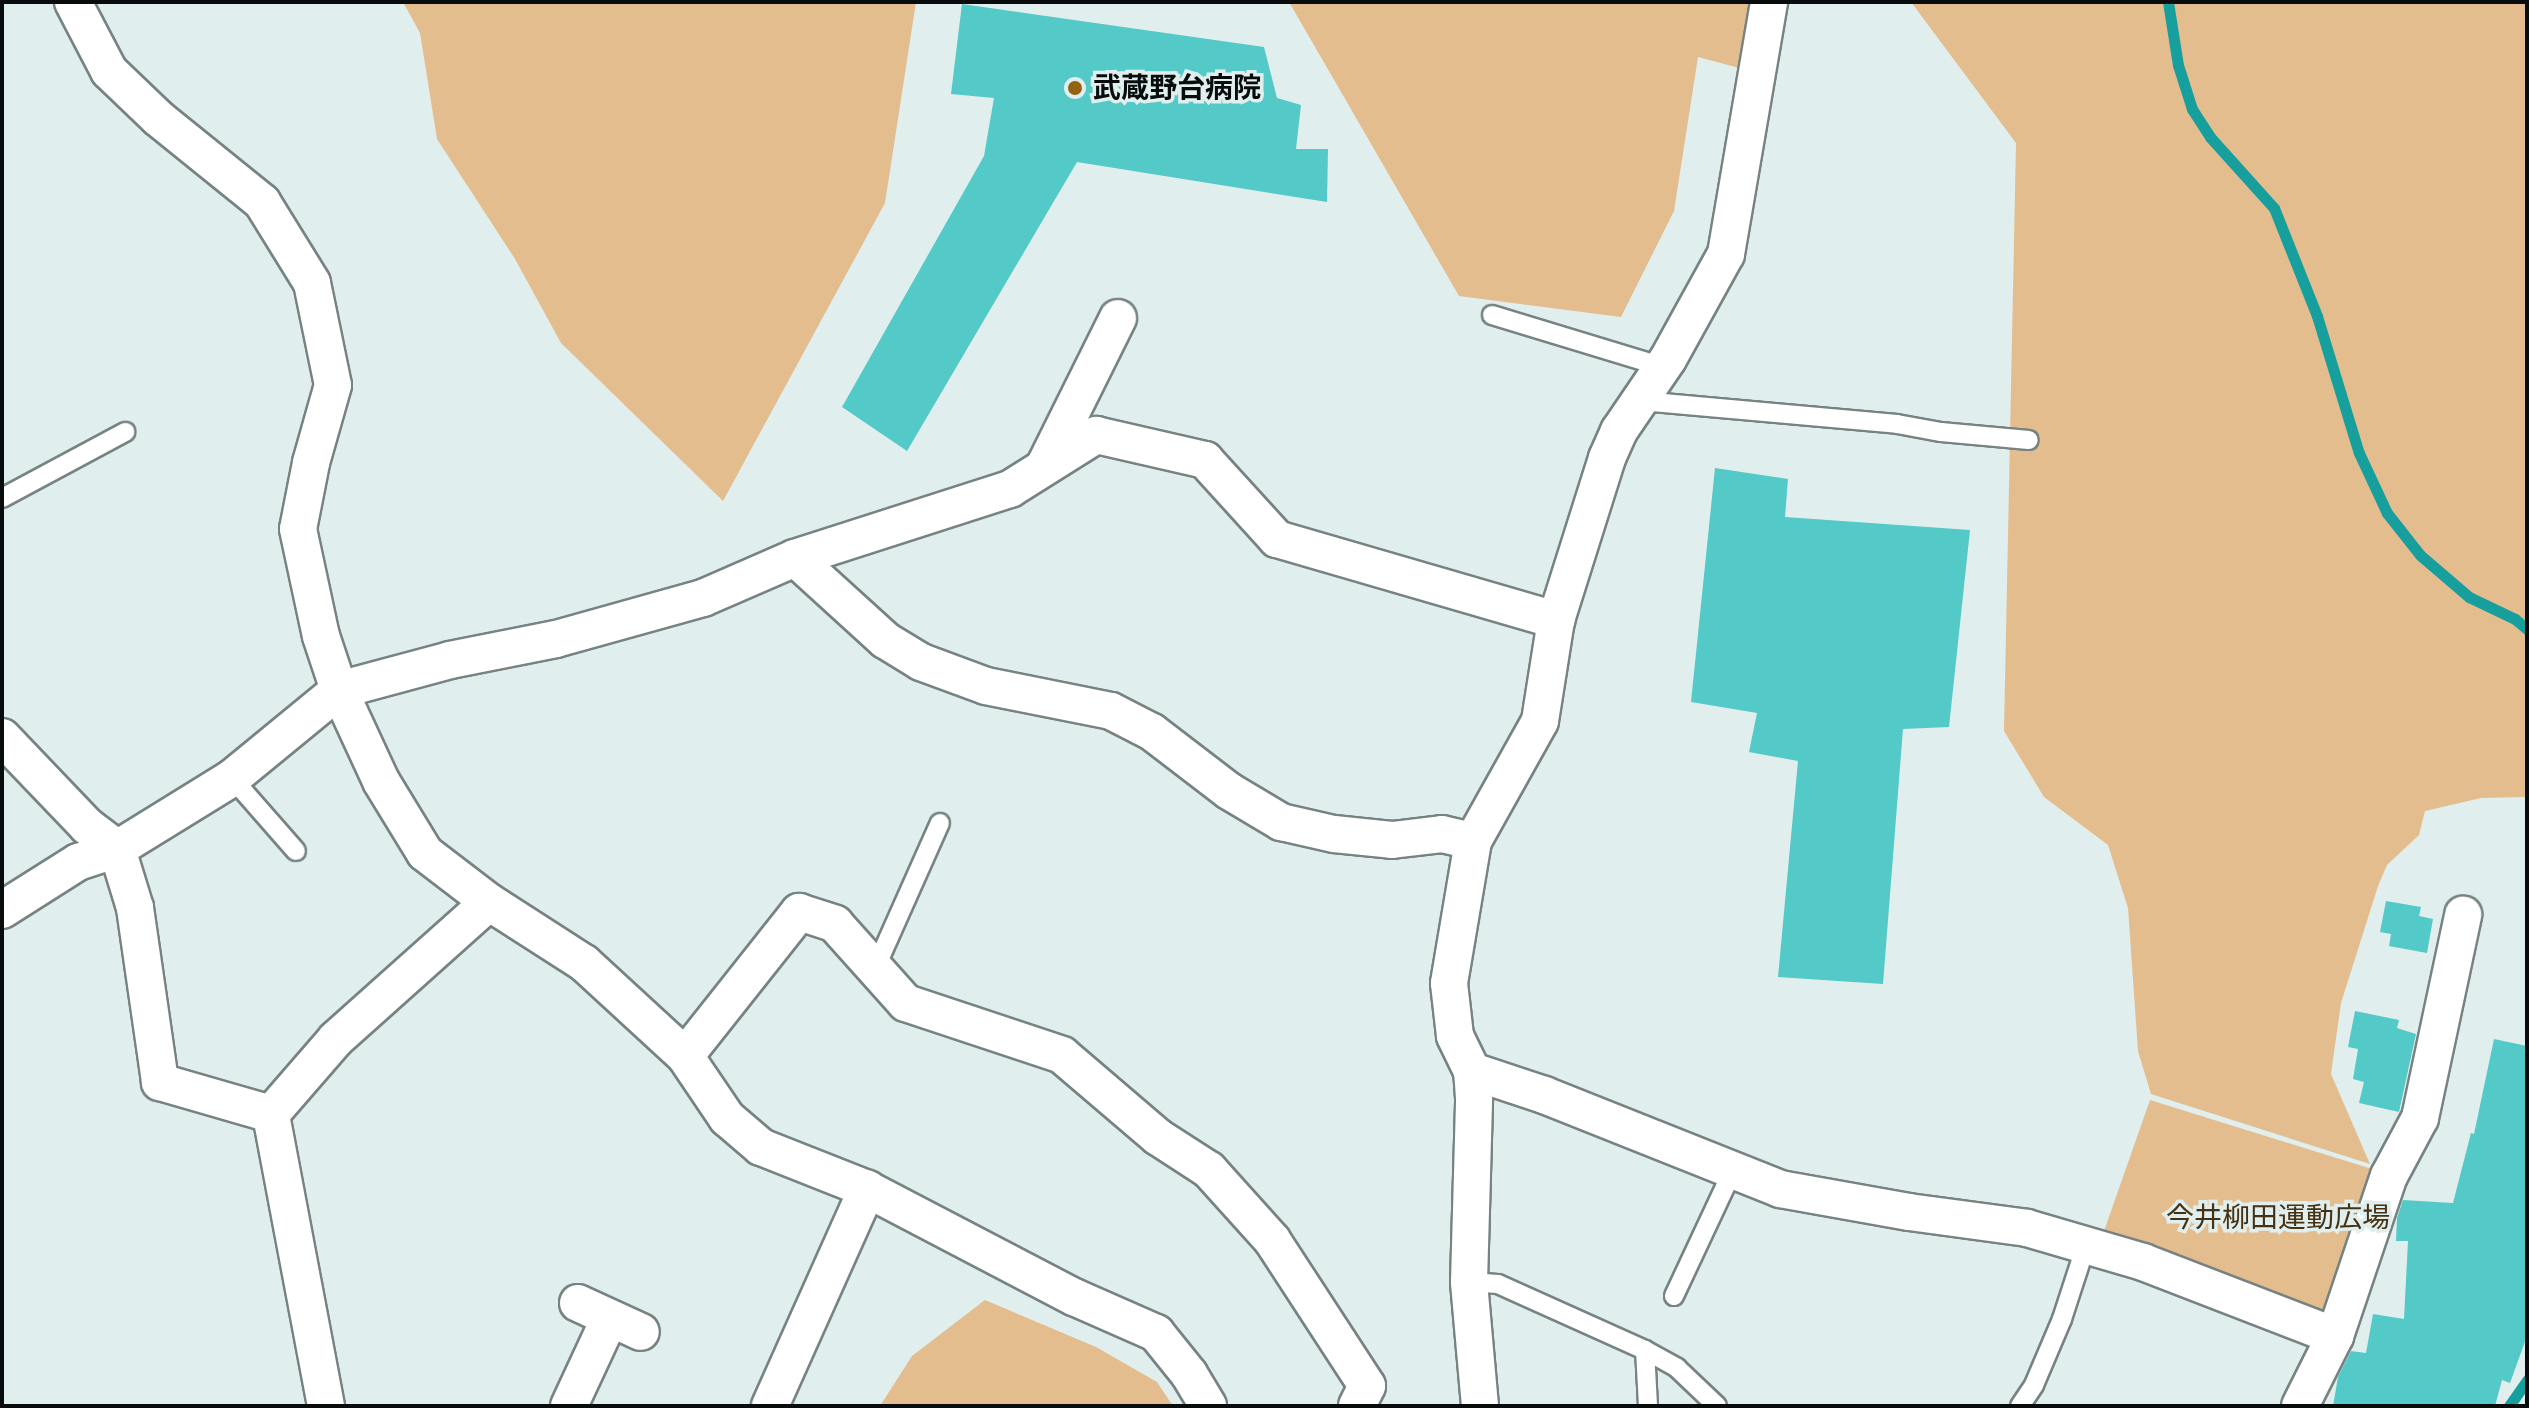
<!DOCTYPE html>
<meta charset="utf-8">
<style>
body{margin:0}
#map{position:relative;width:2529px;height:1408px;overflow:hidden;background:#e0eeed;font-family:"Varela Round","Noto Sans JP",sans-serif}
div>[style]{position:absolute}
.green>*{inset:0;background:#e3bd8e}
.stream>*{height:11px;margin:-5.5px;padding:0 5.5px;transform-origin:5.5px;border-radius:5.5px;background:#179f9e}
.building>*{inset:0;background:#53c9c8}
.roads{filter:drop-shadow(2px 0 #778383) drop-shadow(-2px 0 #778383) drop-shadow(0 2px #778383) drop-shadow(0 -2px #778383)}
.service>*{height:18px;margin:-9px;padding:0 9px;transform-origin:9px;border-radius:9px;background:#fff}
.minor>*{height:36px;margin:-18px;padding:0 18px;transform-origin:18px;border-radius:18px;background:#fff}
.dots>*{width:22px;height:22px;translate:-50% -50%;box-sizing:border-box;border:4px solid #e0eeed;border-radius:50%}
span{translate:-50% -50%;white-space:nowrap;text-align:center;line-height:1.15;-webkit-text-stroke:7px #e0eeed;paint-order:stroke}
.poi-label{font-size:28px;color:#080c0c;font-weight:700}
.left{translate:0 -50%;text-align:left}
.park-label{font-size:28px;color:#463113}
.frame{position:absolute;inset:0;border:4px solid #080c0c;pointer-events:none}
</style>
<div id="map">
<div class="green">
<div style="clip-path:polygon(403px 2px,916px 2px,885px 203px,723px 501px,561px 343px,515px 259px,437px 139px,420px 33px)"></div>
<div style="clip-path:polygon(1289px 2px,1782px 2px,1769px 76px,1698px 57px,1674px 211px,1621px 317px,1459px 296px)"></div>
<div style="clip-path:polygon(1911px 2px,2527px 2px,2527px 797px,2481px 798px,2425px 811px,2419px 835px,2387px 865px,2378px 886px,2341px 1003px,2331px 1074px,2370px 1164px,2151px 1094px,2138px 1051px,2128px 908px,2108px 845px,2044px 797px,2004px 731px,2016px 143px)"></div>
<div style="clip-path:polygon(2150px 1100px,2372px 1169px,2332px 1309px,2316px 1314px,2103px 1234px)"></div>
<div style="clip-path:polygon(985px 1300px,1096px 1347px,1157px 1382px,1173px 1406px,880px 1406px,912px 1356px)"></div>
</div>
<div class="stream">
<div style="left:2168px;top:2px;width:64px;rotate:81deg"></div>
<div style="left:2178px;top:65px;width:46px;rotate:72.3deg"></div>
<div style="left:2192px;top:109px;width:33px;rotate:57deg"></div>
<div style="left:2210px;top:137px;width:96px;rotate:48deg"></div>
<div style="left:2274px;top:208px;width:116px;rotate:68.3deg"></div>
<div style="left:2317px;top:316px;width:143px;rotate:73deg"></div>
<div style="left:2359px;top:453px;width:66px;rotate:65deg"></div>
<div style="left:2387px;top:513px;width:53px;rotate:51.8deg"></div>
<div style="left:2420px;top:555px;width:65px;rotate:40.6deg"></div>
<div style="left:2469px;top:597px;width:51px;rotate:25.6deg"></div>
<div style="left:2515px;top:619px;width:16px;rotate:40deg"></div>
<div style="left:2509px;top:1406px;width:32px;rotate:-55deg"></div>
</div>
<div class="building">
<div style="clip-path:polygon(962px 4px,1264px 47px,1277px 98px,1301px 105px,1296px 149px,1328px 149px,1327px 202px,1077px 162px,907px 451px,842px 407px,984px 156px,994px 98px,951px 94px)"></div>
<div style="clip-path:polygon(1715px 468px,1788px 479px,1785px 517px,1970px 530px,1949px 727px,1903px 729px,1883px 984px,1778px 977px,1798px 761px,1749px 752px,1757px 713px,1691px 702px)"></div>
<div style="clip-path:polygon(2386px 901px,2421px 907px,2419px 916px,2433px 919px,2427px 953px,2389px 946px,2391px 934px,2380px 932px)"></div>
<div style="clip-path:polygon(2355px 1011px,2399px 1020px,2397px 1028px,2416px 1034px,2399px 1112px,2359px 1103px,2364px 1082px,2353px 1079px,2358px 1049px,2348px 1047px)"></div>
<div style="clip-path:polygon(2494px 1039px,2527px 1046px,2527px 1336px,2510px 1383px,2502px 1380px,2495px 1406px,2333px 1406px,2338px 1377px,2351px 1351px,2366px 1353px,2373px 1314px,2404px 1319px,2408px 1241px,2396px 1241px,2397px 1218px,2403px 1200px,2453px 1203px,2471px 1133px,2474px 1134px)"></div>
</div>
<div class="roads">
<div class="service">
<div style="left:1492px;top:315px;width:179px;rotate:16.9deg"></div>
<div style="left:1641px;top:401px;width:257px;rotate:5.1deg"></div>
<div style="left:1897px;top:424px;width:45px;rotate:10.3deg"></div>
<div style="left:1941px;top:432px;width:88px;rotate:5.2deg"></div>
<div style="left:2px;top:498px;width:140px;rotate:-28.2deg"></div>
<div style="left:232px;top:778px;width:97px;rotate:48.8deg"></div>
<div style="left:874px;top:971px;width:162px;rotate:-66deg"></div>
<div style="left:1469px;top:1282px;width:29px;rotate:4deg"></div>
<div style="left:1498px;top:1284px;width:161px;rotate:24.2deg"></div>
<div style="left:1645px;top:1350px;width:37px;rotate:29deg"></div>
<div style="left:1677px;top:1368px;width:55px;rotate:43.5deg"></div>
<div style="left:1674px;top:1296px;width:137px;rotate:-64.9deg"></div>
<div style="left:1645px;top:1350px;width:56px;rotate:86.9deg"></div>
<div style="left:2020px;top:1406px;width:25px;rotate:-56deg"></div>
<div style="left:2034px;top:1385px;width:72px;rotate:-67deg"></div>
<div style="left:2062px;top:1319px;width:78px;rotate:-72deg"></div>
</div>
<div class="minor">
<div style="left:73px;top:2px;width:78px;rotate:62.4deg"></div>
<div style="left:109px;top:71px;width:68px;rotate:43.8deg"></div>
<div style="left:158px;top:118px;width:134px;rotate:38.9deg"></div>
<div style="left:262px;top:202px;width:95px;rotate:58.3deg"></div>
<div style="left:312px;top:283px;width:104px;rotate:78.4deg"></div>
<div style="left:333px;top:385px;width:81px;rotate:105.8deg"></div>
<div style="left:311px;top:463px;width:67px;rotate:101.1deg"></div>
<div style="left:298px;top:529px;width:109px;rotate:77.9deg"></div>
<div style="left:321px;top:636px;width:57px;rotate:71.6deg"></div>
<div style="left:339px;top:690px;width:100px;rotate:65.2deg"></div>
<div style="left:381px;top:781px;width:84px;rotate:58.6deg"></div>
<div style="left:425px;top:853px;width:81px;rotate:37.4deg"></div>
<div style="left:489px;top:902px;width:113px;rotate:32.7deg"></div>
<div style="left:584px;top:963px;width:137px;rotate:42.6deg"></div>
<div style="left:685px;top:1056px;width:75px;rotate:55.9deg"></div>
<div style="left:727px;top:1118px;width:45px;rotate:40.5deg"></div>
<div style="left:761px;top:1147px;width:114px;rotate:21.6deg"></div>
<div style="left:867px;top:1189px;width:233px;rotate:27.6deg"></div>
<div style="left:1074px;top:1297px;width:90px;rotate:23.7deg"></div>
<div style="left:1156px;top:1333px;width:53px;rotate:51.2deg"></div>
<div style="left:1189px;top:1374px;width:37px;rotate:59deg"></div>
<div style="left:1045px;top:465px;width:164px;rotate:-63.6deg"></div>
<div style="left:795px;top:558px;width:122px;rotate:42.3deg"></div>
<div style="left:885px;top:640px;width:42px;rotate:31.4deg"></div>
<div style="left:921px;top:662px;width:69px;rotate:20.3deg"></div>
<div style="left:986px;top:686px;width:127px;rotate:11.3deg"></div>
<div style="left:1111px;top:711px;width:46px;rotate:27.1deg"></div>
<div style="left:1152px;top:732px;width:97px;rotate:37.5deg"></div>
<div style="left:1229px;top:791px;width:61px;rotate:30.8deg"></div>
<div style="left:1281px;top:822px;width:54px;rotate:12.8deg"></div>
<div style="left:1334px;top:834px;width:58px;rotate:5.9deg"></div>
<div style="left:1392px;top:840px;width:50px;rotate:-6.8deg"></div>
<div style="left:1442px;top:834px;width:32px;rotate:13deg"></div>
<div style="left:2px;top:737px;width:123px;rotate:46.3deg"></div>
<div style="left:87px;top:826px;width:38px;rotate:37deg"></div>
<div style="left:117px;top:849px;width:62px;rotate:73deg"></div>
<div style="left:135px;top:908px;width:176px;rotate:81.8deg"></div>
<div style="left:160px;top:1082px;width:116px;rotate:16.1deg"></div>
<div style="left:2px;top:910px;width:90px;rotate:-32.3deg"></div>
<div style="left:78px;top:862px;width:41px;rotate:-18.4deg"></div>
<div style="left:117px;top:849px;width:135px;rotate:-31.7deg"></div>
<div style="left:232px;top:778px;width:139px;rotate:-39.4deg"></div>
<div style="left:339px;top:690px;width:115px;rotate:-15.1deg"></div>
<div style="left:450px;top:660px;width:108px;rotate:-11.2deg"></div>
<div style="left:556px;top:639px;width:153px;rotate:-15.6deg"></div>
<div style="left:703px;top:598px;width:100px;rotate:-23.5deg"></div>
<div style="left:795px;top:558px;width:226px;rotate:-17.8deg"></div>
<div style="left:1010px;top:489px;width:102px;rotate:-32.1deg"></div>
<div style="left:1096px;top:435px;width:112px;rotate:12.9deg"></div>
<div style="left:1205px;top:460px;width:107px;rotate:47.7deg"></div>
<div style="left:1277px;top:539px;width:291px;rotate:16.2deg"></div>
<div style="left:685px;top:1056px;width:184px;rotate:-51.6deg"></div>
<div style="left:799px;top:912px;width:38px;rotate:18deg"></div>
<div style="left:835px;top:924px;width:106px;rotate:48.1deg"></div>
<div style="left:906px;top:1003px;width:164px;rotate:18.4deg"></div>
<div style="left:1062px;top:1055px;width:126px;rotate:40.5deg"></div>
<div style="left:1158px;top:1137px;width:61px;rotate:32.9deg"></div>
<div style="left:1209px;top:1170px;width:94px;rotate:48deg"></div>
<div style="left:1272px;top:1240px;width:174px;rotate:56.9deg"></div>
<div style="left:1367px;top:1386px;width:22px;rotate:117deg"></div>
<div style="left:1472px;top:1071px;width:76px;rotate:18.4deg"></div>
<div style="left:1544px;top:1095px;width:254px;rotate:21.7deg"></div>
<div style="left:1780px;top:1189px;width:131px;rotate:10.1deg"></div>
<div style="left:1909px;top:1212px;width:119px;rotate:7.7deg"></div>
<div style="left:2027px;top:1228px;width:121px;rotate:16.3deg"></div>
<div style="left:2143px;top:1262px;width:206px;rotate:21.1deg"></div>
<div style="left:578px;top:1303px;width:69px;rotate:24.7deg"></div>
<div style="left:326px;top:1406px;width:297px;rotate:-100.7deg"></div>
<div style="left:271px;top:1114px;width:99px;rotate:-49.1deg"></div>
<div style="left:336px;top:1039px;width:205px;rotate:-41.8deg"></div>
<div style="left:569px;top:1406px;width:95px;rotate:-65.1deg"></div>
<div style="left:770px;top:1406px;width:238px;rotate:-65.9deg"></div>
<div style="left:1480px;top:1406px;width:124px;rotate:-95.1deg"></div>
<div style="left:1469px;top:1282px;width:184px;rotate:-88.4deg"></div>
<div style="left:1474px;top:1098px;width:27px;rotate:-94deg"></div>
<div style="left:1472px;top:1071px;width:39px;rotate:-116deg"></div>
<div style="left:1455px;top:1036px;width:53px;rotate:-96.5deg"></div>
<div style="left:1449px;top:983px;width:144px;rotate:-80.4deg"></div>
<div style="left:1473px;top:841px;width:137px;rotate:-60.8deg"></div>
<div style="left:1540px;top:721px;width:102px;rotate:-81deg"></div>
<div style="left:1556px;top:620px;width:170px;rotate:-72.5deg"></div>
<div style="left:1607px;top:458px;width:30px;rotate:-66deg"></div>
<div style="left:1619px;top:431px;width:87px;rotate:-55.8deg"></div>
<div style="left:1668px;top:359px;width:120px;rotate:-61.1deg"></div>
<div style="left:1726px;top:254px;width:256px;rotate:-80.3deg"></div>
<div style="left:2300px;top:1406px;width:78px;rotate:-63.4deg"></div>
<div style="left:2335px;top:1336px;width:169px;rotate:-71.4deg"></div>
<div style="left:2389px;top:1176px;width:66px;rotate:-61.9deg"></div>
<div style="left:2420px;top:1118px;width:208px;rotate:-78deg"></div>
</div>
</div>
<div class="dots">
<div style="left:1075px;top:88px;background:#936312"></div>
</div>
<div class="poi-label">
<span class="left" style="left:1093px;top:88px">武蔵野台病院</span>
</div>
<div class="park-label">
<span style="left:2278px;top:1218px">今井柳田運動広場</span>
</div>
<div class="frame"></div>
</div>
